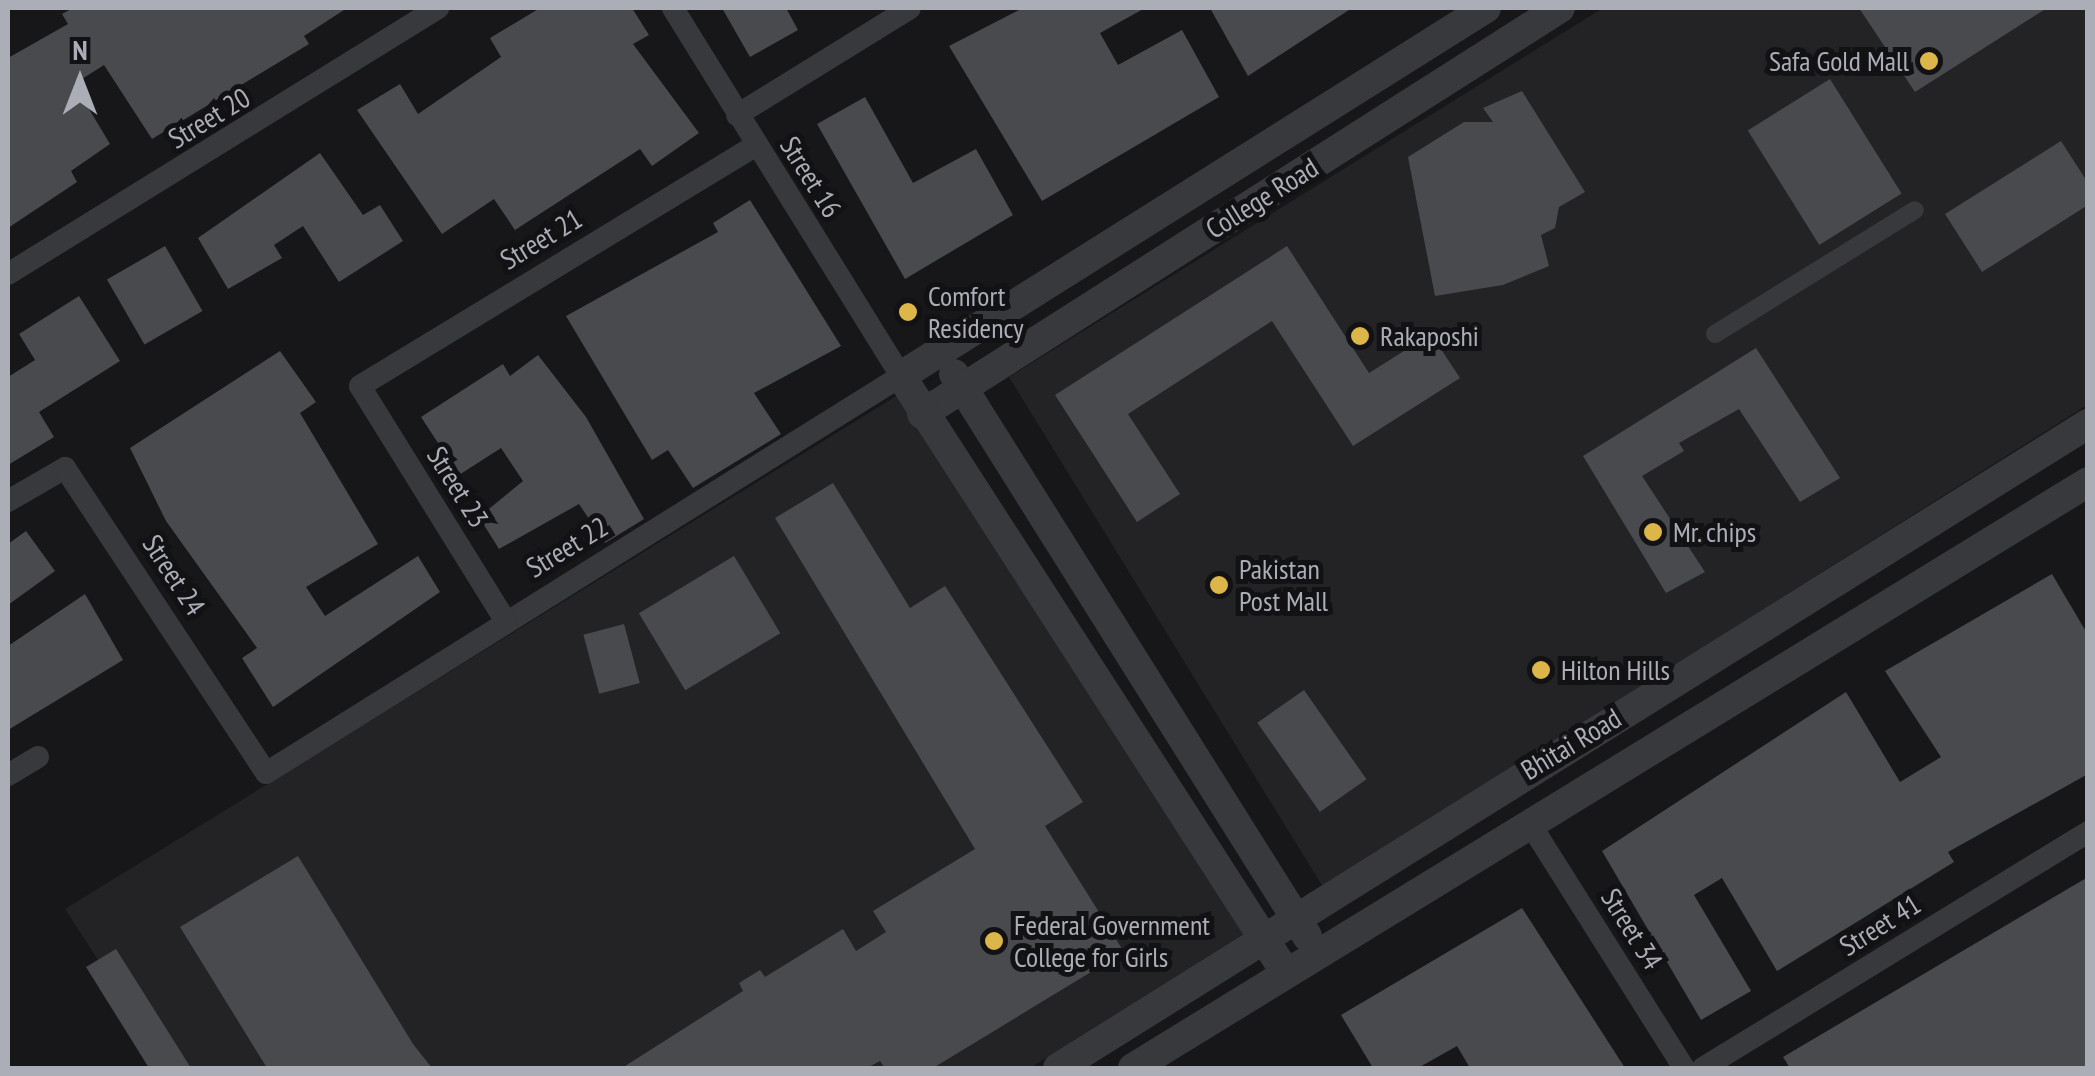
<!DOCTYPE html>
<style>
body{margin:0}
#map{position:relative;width:2095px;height:1076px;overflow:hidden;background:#171719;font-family:"PT Sans Narrow",sans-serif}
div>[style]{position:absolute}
.built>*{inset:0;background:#232326}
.building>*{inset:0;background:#494a4e;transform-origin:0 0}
.pedestrian>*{height:18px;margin:-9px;padding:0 9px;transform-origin:9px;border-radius:9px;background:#38393d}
.minor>*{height:22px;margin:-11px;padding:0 11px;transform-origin:11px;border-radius:11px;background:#38393d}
.tertiary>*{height:30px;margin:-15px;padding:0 15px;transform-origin:15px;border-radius:15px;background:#38393d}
.dots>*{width:28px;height:28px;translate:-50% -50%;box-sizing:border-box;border:5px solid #121214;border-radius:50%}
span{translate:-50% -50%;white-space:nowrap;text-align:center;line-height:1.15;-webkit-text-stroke:10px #121214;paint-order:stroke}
.poi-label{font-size:28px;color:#abaeb7}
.right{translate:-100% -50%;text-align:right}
.left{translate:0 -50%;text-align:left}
.street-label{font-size:28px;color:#abaeb7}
.frame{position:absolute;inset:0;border:10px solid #abaeb7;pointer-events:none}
.north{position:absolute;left:30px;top:30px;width:100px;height:100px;-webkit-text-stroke:8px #121214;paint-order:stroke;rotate:0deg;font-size:28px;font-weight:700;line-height:40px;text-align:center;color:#abaeb7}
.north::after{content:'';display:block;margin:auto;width:35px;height:45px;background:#abaeb7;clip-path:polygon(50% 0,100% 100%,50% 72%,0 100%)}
</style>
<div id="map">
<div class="built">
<div style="clip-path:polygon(1603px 8px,2087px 8px,2087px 405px,1323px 887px,1009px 377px)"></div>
<div style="clip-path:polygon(919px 382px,1262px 923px,1030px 1068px,168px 1068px,65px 909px)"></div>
</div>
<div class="building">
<div style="clip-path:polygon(73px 8px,347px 8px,304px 36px,309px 44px,152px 139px,104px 65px,74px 84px,110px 144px,71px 171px,77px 182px,8px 228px,8px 58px,68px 24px,62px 14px)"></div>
<div style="clip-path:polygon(540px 8px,632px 8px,649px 35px,633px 44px,699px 133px,652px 166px,640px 149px,515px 230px,494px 199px,442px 234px,357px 110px,400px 84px,418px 114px,501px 57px,490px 38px)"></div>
<div style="clip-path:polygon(722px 8px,786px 8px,798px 30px,750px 57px)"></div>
<div style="clip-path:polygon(1023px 8px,1145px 8px,1100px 33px,1118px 65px,1182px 30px,1219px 97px,1042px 201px,949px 46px)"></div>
<div style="clip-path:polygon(1210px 8px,1352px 8px,1248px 76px)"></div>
<div style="clip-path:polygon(1859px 8px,2047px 8px,1915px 92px)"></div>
<div style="left:1830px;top:79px;width:135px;height:97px;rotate:58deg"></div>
<div style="clip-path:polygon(1522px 91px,1585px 192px,1559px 207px,1555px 228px,1541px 235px,1549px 266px,1503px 285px,1435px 296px,1408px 157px,1464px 122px,1493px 122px,1483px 108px)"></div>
<div style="clip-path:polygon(865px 97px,913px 183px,976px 149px,1013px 215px,905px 279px,817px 124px)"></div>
<div style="clip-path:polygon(2061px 141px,2088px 183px,2088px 205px,1982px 272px,1945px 214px)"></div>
<div style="clip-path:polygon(320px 153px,363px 215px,380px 205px,403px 241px,339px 282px,303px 226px,274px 245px,282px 258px,228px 289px,198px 238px)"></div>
<div style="clip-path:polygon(750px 200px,841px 346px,754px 393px,781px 434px,693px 488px,668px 450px,652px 460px,566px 316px,718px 232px,713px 223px)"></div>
<div style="left:165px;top:246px;width:75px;height:67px;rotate:60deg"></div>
<div style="clip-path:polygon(1287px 246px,1369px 373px,1431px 334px,1460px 378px,1353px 446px,1272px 321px,1128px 414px,1180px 494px,1137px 522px,1055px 395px)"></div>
<div style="clip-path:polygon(79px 296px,120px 361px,39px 412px,54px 437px,8px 465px,8px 377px,35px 360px,19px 334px)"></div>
<div style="clip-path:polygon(1756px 348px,1840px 478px,1800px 502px,1739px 409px,1679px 443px,1684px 451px,1642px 476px,1705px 572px,1666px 593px,1583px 456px)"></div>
<div style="clip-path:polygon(280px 351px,316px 402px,300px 413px,378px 544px,306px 587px,325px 616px,418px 556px,440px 592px,273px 707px,242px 658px,257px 648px,166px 521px,130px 448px)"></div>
<div style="clip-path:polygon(538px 355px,586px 417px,644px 519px,605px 543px,579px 504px,499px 549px,479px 517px,523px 481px,501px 448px,459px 475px,421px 417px,503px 364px,510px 376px)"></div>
<div style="clip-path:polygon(833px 483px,910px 608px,945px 586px,1083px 802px,1045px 826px,1124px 952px,933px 1068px,885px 1068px,880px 1061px,867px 1068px,622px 1068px,743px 991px,739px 983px,760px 970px,765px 977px,843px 929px,856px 951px,886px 932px,873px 911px,975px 849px,775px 518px)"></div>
<div style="clip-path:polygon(26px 531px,55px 571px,8px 605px,8px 544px)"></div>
<div style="left:734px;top:556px;width:90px;height:111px;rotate:59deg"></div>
<div style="clip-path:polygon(2052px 574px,2088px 635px,2088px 774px,1948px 852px,1954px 862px,1777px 971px,1722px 878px,1694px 895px,1751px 991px,1701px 1020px,1602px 851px,1846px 692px,1900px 782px,1941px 757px,1885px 671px)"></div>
<div style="clip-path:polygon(85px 594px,123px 660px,8px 730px,8px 646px)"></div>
<div style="left:624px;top:624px;width:61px;height:42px;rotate:75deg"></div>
<div style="left:1304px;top:690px;width:109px;height:57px;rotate:55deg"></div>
<div style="clip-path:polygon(298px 856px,413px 1044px,432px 1068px,267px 1068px,180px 927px)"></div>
<div style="clip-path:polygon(2088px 877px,2088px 1068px,1790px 1068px,1783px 1057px)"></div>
<div style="clip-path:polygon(1522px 908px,1625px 1068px,1470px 1068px,1457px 1046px,1418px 1068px,1373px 1068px,1341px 1015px)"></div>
<div style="clip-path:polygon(116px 949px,191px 1068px,149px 1068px,86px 967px)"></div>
</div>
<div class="pedestrian">
<div style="left:1715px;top:334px;width:235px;rotate:-31.8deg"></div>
</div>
<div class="minor">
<div style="left:737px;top:115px;width:203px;rotate:-31.7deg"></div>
<div style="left:8px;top:274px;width:506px;rotate:-31.74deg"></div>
<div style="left:8px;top:501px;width:66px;rotate:-30.1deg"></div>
<div style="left:65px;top:468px;width:365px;rotate:56.6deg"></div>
<div style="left:266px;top:773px;width:749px;rotate:-32.01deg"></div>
<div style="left:901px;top:376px;width:433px;rotate:-121.8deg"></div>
<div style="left:505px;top:620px;width:275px;rotate:-121.8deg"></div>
<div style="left:360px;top:386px;width:462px;rotate:-31.3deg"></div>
<div style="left:8px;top:775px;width:35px;rotate:-31deg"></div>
<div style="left:1529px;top:822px;width:291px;rotate:57.8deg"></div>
<div style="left:1703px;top:1068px;width:452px;rotate:-31.5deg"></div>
</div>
<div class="tertiary">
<div style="left:954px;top:374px;width:664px;rotate:57.87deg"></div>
<div style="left:922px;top:414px;width:756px;rotate:-32.47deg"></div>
<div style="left:1284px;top:970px;width:707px;rotate:-122.81deg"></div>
<div style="left:901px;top:376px;width:691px;rotate:-32.17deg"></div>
<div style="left:1058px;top:1068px;width:1215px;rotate:-32.02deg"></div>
<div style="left:1133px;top:1068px;width:1120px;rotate:-31.53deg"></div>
</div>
<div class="dots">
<div style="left:1929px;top:61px;background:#ddb64a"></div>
<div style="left:908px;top:312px;background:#ddb64a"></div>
<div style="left:1360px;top:336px;background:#ddb64a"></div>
<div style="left:1653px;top:532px;background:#ddb64a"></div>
<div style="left:1219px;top:585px;background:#ddb64a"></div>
<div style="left:1541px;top:670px;background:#ddb64a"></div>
<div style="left:994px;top:941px;background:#ddb64a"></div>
</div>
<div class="poi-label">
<span class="right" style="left:1909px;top:61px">Safa Gold Mall</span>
<span class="left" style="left:928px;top:312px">Comfort<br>Residency</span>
<span class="left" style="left:1380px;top:336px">Rakaposhi</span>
<span class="left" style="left:1673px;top:532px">Mr. chips</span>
<span class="left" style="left:1239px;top:585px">Pakistan<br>Post Mall</span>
<span class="left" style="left:1561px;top:670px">Hilton Hills</span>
<span class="left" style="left:1014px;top:941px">Federal Government<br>College for Girls</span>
</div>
<div class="street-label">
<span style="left:209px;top:118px;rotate:-31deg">Street 20</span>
<span style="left:811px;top:177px;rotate:58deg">Street 16</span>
<span style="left:1262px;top:198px;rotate:-32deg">College Road</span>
<span style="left:541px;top:239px;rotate:-31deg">Street 21</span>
<span style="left:458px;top:487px;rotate:58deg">Street 23</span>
<span style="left:567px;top:547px;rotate:-31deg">Street 22</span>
<span style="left:174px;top:575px;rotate:57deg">Street 24</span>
<span style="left:1571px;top:744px;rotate:-31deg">Bhitai Road</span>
<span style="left:1880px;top:925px;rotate:-32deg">Street 41</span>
<span style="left:1632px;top:929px;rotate:58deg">Street 34</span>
</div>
<div class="frame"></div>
<div class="north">N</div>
</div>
